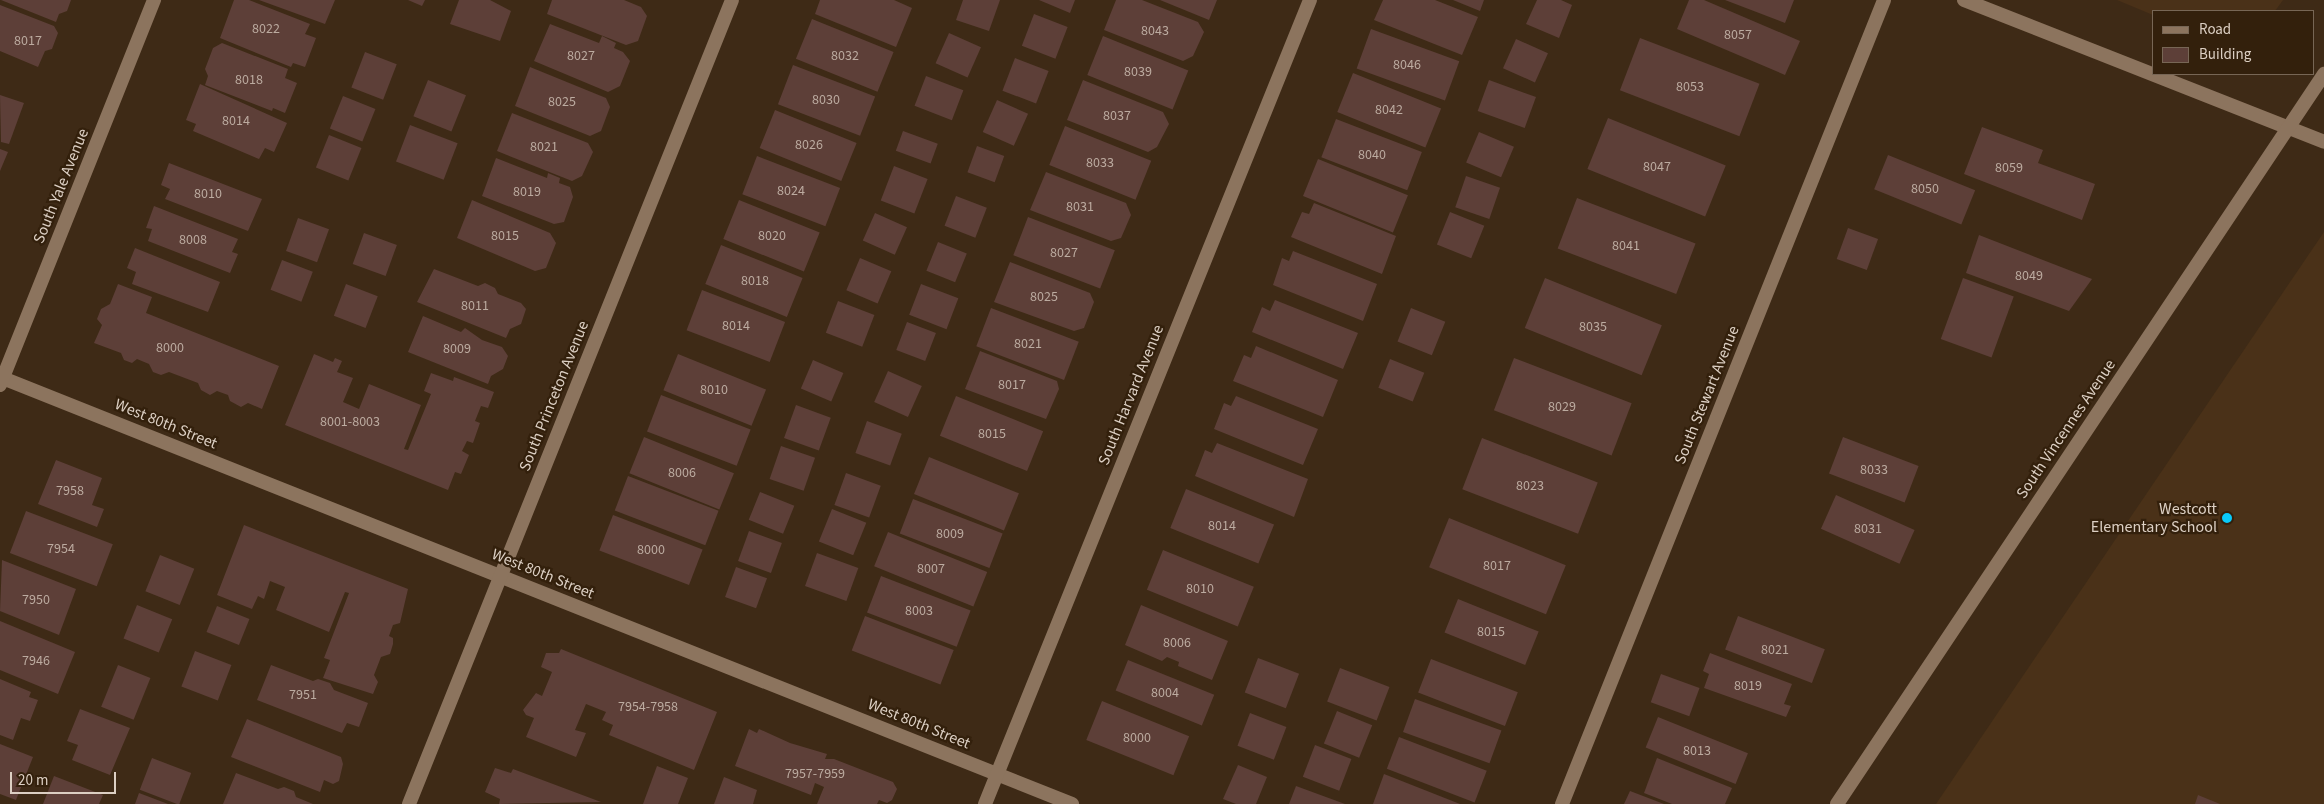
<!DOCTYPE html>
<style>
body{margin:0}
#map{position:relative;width:2324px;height:804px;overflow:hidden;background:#3e2a16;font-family:"Source Sans 3",sans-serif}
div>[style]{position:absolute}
.built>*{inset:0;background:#4a3118}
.building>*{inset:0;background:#5d3f38;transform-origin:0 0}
.minor>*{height:14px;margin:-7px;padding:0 7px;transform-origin:7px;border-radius:7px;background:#8c745e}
.tertiary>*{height:14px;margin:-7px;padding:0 7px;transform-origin:7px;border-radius:7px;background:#8c745e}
.dots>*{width:14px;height:14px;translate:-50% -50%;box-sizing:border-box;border:2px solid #33200c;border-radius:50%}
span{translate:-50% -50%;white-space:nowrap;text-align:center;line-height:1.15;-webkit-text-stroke:4.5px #33200c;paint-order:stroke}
.number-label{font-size:14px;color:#bcaba0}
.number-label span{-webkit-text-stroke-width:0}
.street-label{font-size:16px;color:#dccfc3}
.poi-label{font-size:16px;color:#dccfc3}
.right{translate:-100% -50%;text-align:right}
.legend{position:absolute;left:2152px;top:10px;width:162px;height:65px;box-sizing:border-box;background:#33200c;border:1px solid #765;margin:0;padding:6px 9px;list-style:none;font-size:15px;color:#dccfc3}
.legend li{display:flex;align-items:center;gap:10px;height:25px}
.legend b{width:25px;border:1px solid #765}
.scale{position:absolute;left:10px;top:772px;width:106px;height:22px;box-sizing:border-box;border:2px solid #dccfc3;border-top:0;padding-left:6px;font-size:15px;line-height:18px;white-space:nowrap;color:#dccfc3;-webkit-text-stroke:4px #33200c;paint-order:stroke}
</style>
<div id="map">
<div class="built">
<div style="clip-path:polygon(2117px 0,2283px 0,2275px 11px,2153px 11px,2153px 15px)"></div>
<div style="clip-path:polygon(2324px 232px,2324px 804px,1936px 804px)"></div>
</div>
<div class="building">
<div style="clip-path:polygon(1px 0,71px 0,67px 11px,59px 14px,56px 22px)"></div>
<div style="clip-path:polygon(234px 0,249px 0,310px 24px,305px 34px,316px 38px,305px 67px,293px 63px,291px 67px,220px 38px)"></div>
<div style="clip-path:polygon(259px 0,335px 0,325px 24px)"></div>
<div style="clip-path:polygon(408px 0,425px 0,422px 6px)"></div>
<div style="clip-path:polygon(459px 0,490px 0,511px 11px,500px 41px,450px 24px)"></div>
<div style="clip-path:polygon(552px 0,624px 0,641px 7px,647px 16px,638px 41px,626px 45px,547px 14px)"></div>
<div style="clip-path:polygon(820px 0,894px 0,912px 8px,896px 47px,815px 14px)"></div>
<div style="clip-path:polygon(963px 0,1000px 0,989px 31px,956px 20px)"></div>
<div style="clip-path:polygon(1039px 0,1075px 0,1070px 13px)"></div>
<div style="clip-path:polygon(1116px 0,1142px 0,1198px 22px,1204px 32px,1193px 56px,1183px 61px,1104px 30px)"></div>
<div style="clip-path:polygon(1160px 0,1217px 0,1209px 20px)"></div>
<div style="clip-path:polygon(1383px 0,1435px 0,1478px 17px,1462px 55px,1374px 20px)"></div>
<div style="clip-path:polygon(1453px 0,1484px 0,1480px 11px)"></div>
<div style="clip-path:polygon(1537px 0,1561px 0,1572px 5px,1559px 38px,1526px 24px)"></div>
<div style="clip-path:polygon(1689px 0,1704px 0,1800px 41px,1785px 75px,1677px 29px)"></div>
<div style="clip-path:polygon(1725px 0,1794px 0,1785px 23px)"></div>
<div style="clip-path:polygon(0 5px,54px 26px,58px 33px,52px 49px,45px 51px,38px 67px,0 51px)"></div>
<div style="left:1034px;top:14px;width:36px;height:34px;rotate:21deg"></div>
<div style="left:812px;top:19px;width:88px;height:43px;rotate:22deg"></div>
<div style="clip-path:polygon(550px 24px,599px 43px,602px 36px,616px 43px,614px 48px,623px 52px,630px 61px,620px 86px,608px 92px,534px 61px)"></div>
<div style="left:1371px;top:29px;width:94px;height:42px;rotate:20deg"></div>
<div style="left:949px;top:33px;width:35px;height:33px;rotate:24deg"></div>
<div style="left:1103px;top:36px;width:92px;height:42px;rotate:22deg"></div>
<div style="left:1640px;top:38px;width:128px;height:56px;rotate:21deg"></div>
<div style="left:1516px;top:39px;width:35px;height:32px;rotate:24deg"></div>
<div style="clip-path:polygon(222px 43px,288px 69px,285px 78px,297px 83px,285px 113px,273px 108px,272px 111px,205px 85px,208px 76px,205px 69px,213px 48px)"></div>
<div style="left:365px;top:52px;width:34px;height:38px;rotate:21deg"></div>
<div style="left:1015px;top:58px;width:36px;height:35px;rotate:21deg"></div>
<div style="left:793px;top:65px;width:88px;height:42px;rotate:21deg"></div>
<div style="clip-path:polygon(530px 67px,606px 98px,610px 107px,601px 131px,590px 136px,515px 106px)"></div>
<div style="left:1353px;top:73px;width:95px;height:42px;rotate:22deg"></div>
<div style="left:926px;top:76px;width:40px;height:32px;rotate:21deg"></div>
<div style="left:428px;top:80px;width:41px;height:39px;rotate:22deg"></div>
<div style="clip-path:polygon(1083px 80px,1163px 112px,1169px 124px,1157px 147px,1148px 152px,1067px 120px)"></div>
<div style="left:1489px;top:80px;width:50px;height:33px;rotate:20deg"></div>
<div style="clip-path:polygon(200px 84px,287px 123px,274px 152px,265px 148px,259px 159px,193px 131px,196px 124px,186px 120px)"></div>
<div style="clip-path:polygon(0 95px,24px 103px,9px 144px,1px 142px)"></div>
<div style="left:343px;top:96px;width:35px;height:35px;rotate:22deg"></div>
<div style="left:997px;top:100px;width:34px;height:35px;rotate:24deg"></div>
<div style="left:775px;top:110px;width:88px;height:41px;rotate:22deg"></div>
<div style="clip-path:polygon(512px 113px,588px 143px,593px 152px,582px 176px,572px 181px,497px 151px)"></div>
<div style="left:1608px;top:118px;width:127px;height:55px;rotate:22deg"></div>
<div style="left:1336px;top:119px;width:92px;height:41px;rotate:21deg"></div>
<div style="left:410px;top:125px;width:51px;height:39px;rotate:21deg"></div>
<div style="left:1065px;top:126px;width:93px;height:42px;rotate:22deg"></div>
<div style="clip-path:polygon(1982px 127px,2043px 150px,2038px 163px,2095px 184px,2082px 220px,1964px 174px)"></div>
<div style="left:903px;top:131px;width:37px;height:21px;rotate:20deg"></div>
<div style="left:1479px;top:132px;width:38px;height:33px;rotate:23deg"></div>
<div style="left:329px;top:135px;width:35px;height:35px;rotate:22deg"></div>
<div style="left:977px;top:146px;width:29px;height:28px;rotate:20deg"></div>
<div style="clip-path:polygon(0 149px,8px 152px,0 171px)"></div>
<div style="left:1888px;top:155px;width:94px;height:37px;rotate:22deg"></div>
<div style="left:757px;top:156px;width:89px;height:41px;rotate:21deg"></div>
<div style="clip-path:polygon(496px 158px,547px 178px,548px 173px,560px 178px,559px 183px,570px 187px,573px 197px,564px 222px,554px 224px,482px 196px)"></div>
<div style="left:1318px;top:159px;width:97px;height:40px;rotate:22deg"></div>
<div style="clip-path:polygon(169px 163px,262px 199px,248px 231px,165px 199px,170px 189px,161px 185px)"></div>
<div style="left:894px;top:166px;width:36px;height:37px;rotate:21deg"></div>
<div style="clip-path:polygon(1046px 172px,1126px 203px,1131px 215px,1121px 238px,1111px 241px,1030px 210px)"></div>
<div style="left:1466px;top:176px;width:36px;height:33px;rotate:19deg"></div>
<div style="left:956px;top:196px;width:33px;height:32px;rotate:21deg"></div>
<div style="left:1577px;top:198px;width:127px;height:54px;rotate:21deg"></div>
<div style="clip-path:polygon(472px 200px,550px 233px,556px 243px,546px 268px,535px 271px,457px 238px)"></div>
<div style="left:739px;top:200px;width:87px;height:42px;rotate:22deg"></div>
<div style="clip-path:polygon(1314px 203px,1396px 236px,1382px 274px,1291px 237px,1302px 212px,1309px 214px)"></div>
<div style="clip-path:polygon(154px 206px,238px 239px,232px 252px,238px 254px,230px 273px,148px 241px,152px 229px,146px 228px)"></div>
<div style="left:1450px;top:212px;width:37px;height:35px;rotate:22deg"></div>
<div style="left:875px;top:213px;width:35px;height:30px;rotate:24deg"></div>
<div style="left:1028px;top:217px;width:93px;height:41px;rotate:21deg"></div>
<div style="left:298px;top:218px;width:33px;height:35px;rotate:20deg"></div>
<div style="left:1848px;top:228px;width:32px;height:33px;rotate:20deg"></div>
<div style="left:364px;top:233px;width:35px;height:33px;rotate:20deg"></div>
<div style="clip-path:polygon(1979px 235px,2092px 279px,2069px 311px,1966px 273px)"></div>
<div style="left:938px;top:242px;width:31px;height:31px;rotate:22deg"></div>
<div style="left:721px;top:245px;width:88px;height:42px;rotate:22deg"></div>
<div style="clip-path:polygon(135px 248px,220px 282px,208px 312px,132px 284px,136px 272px,127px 268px)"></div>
<div style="clip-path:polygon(1293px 251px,1377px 284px,1363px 321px,1273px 285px,1282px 258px,1289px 261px)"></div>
<div style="left:860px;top:258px;width:34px;height:35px;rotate:23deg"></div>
<div style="left:282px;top:260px;width:33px;height:32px;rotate:21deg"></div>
<div style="clip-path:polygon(1010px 262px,1090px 293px,1094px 302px,1084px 328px,1074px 331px,994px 302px)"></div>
<div style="clip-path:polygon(434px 269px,478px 286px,485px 283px,495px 288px,498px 294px,521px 303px,526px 309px,521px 324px,510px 329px,506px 338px,417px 302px)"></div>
<div style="left:1545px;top:278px;width:126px;height:54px;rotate:22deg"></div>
<div style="left:1963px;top:278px;width:54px;height:65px;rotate:20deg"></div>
<div style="clip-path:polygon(118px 284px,152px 297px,146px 313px,279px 366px,262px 409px,248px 403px,241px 407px,230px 401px,228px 395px,217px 391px,210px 395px,201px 390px,198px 383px,169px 372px,161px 375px,153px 372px,149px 364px,137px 359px,132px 363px,124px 360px,121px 353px,94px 343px,102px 325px,97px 319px,101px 309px,110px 304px)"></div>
<div style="left:346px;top:284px;width:34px;height:34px;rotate:21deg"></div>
<div style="left:921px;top:284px;width:40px;height:33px;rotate:21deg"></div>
<div style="left:702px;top:290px;width:89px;height:43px;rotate:21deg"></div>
<div style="clip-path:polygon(1275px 300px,1358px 333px,1343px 369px,1252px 332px,1262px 307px,1270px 311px)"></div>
<div style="left:838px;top:301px;width:39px;height:34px;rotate:21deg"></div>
<div style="left:991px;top:308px;width:94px;height:41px;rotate:21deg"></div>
<div style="left:1411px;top:308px;width:37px;height:36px;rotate:22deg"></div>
<div style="clip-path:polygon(423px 316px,461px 332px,465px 328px,482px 340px,502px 347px,508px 356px,503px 369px,491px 376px,488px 384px,408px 352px)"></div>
<div style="left:907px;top:322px;width:31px;height:30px;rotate:21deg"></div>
<div style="clip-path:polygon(1256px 346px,1338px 380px,1323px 417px,1233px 381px,1244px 355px,1251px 358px)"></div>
<div style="clip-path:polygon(980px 351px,1057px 381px,1059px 389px,1046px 419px,965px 389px)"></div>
<div style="clip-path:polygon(314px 354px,333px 362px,335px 358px,342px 361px,337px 372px,353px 378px,343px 402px,359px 409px,369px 384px,421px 405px,404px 449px,408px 450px,431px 394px,424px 391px,431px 373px,453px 381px,454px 377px,494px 392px,488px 408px,481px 406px,475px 421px,480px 423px,473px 443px,467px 441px,462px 451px,469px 455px,461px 474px,455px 472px,448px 490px,285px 425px)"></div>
<div style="left:678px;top:354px;width:95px;height:39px;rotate:22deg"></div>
<div style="left:1514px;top:358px;width:126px;height:56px;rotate:21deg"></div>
<div style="left:1390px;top:359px;width:37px;height:31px;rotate:22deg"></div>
<div style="left:813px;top:360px;width:33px;height:31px;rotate:23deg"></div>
<div style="left:888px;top:371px;width:37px;height:34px;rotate:24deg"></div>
<div style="left:661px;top:395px;width:96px;height:39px;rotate:21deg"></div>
<div style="left:956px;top:396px;width:94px;height:43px;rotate:22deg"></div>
<div style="clip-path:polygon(1236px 396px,1318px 429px,1303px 465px,1214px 429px,1224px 403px,1231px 406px)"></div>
<div style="left:796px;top:405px;width:37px;height:35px;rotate:20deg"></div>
<div style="left:867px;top:421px;width:37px;height:34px;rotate:20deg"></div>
<div style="left:644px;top:437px;width:97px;height:39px;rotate:22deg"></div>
<div style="left:1843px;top:437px;width:81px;height:39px;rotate:21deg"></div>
<div style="left:1482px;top:438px;width:124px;height:55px;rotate:21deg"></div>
<div style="clip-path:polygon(1217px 443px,1308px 479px,1294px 517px,1195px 476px,1205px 450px,1212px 453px)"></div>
<div style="left:781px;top:446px;width:36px;height:35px;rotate:19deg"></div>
<div style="left:929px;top:457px;width:97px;height:40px;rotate:22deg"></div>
<div style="clip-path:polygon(56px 460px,102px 478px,92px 505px,104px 509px,97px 527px,38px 504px)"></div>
<div style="left:846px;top:473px;width:37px;height:34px;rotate:20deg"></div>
<div style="left:628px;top:476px;width:97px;height:37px;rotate:21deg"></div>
<div style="left:1186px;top:489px;width:95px;height:42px;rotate:22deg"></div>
<div style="left:760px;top:492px;width:37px;height:30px;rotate:22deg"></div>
<div style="left:1836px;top:495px;width:86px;height:37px;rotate:24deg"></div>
<div style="left:913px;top:499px;width:96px;height:37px;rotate:21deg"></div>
<div style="left:832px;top:509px;width:37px;height:35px;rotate:22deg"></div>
<div style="left:26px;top:511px;width:93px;height:45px;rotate:21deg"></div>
<div style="left:613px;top:515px;width:96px;height:38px;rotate:21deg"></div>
<div style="left:1449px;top:518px;width:126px;height:53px;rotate:22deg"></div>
<div style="clip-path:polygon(244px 525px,408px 589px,400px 623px,393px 625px,389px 636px,393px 638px,393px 644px,390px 654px,381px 657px,374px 675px,378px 682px,373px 694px,323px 678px,330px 660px,324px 658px,349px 593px,345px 592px,329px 632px,276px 610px,285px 587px,270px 581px,264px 599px,258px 596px,252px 609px,217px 595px)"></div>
<div style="left:749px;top:531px;width:35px;height:32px;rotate:20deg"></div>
<div style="left:888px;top:532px;width:107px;height:37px;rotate:22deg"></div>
<div style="left:1163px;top:550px;width:98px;height:43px;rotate:22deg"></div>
<div style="left:817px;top:553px;width:44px;height:35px;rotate:20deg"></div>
<div style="left:160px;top:555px;width:37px;height:39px;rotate:22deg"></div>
<div style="clip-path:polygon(2px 560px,76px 589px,59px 635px,0 611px)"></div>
<div style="left:736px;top:567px;width:33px;height:32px;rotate:20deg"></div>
<div style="left:881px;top:576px;width:96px;height:39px;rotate:21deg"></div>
<div style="left:1458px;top:599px;width:87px;height:36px;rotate:22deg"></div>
<div style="left:137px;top:605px;width:38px;height:36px;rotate:22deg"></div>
<div style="clip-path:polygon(1141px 605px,1228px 641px,1212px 680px,1178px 666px,1179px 662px,1167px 657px,1162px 661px,1125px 645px)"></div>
<div style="left:217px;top:606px;width:35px;height:28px;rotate:22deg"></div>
<div style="left:865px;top:616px;width:95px;height:37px;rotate:21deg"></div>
<div style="left:1738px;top:616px;width:93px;height:36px;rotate:21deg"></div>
<div style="clip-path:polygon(0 621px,75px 652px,58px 694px,0 670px)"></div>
<div style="clip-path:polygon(561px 649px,717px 712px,694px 770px,609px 735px,613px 725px,602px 720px,606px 712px,586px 704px,575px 730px,586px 733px,576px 757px,526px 737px,534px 718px,526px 715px,523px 710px,536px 693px,542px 696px,552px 672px,541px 667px,546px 653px,559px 653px)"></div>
<div style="left:195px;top:651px;width:39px;height:38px;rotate:21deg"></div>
<div style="clip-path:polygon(1710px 653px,1792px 684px,1784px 704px,1791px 706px,1786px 717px,1704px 688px,1709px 674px,1703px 671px)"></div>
<div style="left:1258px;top:658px;width:44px;height:37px;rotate:21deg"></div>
<div style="left:1431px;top:659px;width:93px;height:36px;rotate:21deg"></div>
<div style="left:1128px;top:660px;width:93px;height:33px;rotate:22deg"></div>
<div style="left:118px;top:665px;width:35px;height:45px;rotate:22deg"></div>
<div style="clip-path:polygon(271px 665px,313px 681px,318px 679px,330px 683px,334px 690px,368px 703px,359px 727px,347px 723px,342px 733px,257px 700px)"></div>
<div style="left:1340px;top:668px;width:53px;height:36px;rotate:21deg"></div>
<div style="left:1661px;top:674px;width:41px;height:30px;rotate:20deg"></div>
<div style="clip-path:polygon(0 679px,31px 692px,29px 697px,38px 700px,30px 721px,21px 718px,13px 740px,0 735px)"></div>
<div style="left:1415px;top:699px;width:92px;height:35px;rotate:20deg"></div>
<div style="left:1102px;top:701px;width:94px;height:42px;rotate:22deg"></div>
<div style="clip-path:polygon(80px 709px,130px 728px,110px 775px,72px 760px,78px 745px,67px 741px)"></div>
<div style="left:1337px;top:711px;width:38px;height:35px;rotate:22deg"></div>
<div style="left:1250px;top:713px;width:39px;height:35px;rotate:21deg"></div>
<div style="left:1658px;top:717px;width:97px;height:33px;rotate:22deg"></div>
<div style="clip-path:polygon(247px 719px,341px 757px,343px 764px,339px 781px,333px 784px,324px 780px,320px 792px,231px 757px)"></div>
<div style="clip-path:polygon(749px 729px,757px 733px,759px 729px,790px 743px,827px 754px,825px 759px,834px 759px,893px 782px,897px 789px,892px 800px,887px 803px,879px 800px,877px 804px,817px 804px,824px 787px,815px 783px,811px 795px,735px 766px)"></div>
<div style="left:1399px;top:737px;width:94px;height:34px;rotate:21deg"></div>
<div style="clip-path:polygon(0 744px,33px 757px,16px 800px,0 794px)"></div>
<div style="left:1315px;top:745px;width:39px;height:34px;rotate:21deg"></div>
<div style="left:152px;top:758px;width:42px;height:34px;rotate:21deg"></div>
<div style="clip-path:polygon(1657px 758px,1732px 788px,1725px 804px,1672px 804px,1644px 793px)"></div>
<div style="clip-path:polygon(1238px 765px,1267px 777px,1256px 804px,1236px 804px,1223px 799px)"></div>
<div style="clip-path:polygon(657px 766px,688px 778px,678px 804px,643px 804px)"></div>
<div style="clip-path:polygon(495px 768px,511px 773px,513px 769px,601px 802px,499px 804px,500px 799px,485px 792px)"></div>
<div style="clip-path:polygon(236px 773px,278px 789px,284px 787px,294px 791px,296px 797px,313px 804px,223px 804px)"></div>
<div style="clip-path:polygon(1384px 774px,1460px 804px,1373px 804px)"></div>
<div style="clip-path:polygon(54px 776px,103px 795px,99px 804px,43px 804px)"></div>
<div style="clip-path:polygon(724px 777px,757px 790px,753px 804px,714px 804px)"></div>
<div style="clip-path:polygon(1296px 786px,1345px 804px,1289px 804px)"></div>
<div style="clip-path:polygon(1630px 791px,1664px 804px,1624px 804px)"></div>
<div style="clip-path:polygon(139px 793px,168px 804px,135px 804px)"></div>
<div style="clip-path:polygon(2198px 795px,2220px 804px,2195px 804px)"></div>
</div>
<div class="minor">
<div style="left:1964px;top:0;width:387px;rotate:21.5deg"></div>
<div style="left:0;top:377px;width:1154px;rotate:21.72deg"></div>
<div style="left:0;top:385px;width:415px;rotate:-68.2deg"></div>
<div style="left:409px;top:804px;width:866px;rotate:-68.11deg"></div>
<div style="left:985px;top:804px;width:867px;rotate:-67.99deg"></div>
<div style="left:1562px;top:804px;width:866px;rotate:-68.17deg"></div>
</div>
<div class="tertiary">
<div style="left:1837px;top:804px;width:878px;rotate:-56.29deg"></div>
</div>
<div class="dots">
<div style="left:2227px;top:518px;background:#09cafa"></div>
</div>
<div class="number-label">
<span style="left:266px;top:29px">8022</span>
<span style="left:1155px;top:31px">8043</span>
<span style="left:1738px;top:35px">8057</span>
<span style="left:28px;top:41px">8017</span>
<span style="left:581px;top:56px">8027</span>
<span style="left:845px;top:56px">8032</span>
<span style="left:1407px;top:65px">8046</span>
<span style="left:1138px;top:72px">8039</span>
<span style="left:249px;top:80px">8018</span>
<span style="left:1690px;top:87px">8053</span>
<span style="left:826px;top:100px">8030</span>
<span style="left:562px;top:102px">8025</span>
<span style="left:1389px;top:110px">8042</span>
<span style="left:1117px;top:116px">8037</span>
<span style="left:236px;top:121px">8014</span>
<span style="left:809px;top:145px">8026</span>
<span style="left:544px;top:147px">8021</span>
<span style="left:1372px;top:155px">8040</span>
<span style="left:1100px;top:163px">8033</span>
<span style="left:1657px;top:167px">8047</span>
<span style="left:2009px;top:168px">8059</span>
<span style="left:1925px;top:189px">8050</span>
<span style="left:791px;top:191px">8024</span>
<span style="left:527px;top:192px">8019</span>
<span style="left:208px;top:194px">8010</span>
<span style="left:1080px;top:207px">8031</span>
<span style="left:505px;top:236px">8015</span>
<span style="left:772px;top:236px">8020</span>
<span style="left:193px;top:240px">8008</span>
<span style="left:1626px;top:246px">8041</span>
<span style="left:1064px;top:253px">8027</span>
<span style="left:2029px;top:276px">8049</span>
<span style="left:755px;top:281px">8018</span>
<span style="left:1044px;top:297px">8025</span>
<span style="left:475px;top:306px">8011</span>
<span style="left:736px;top:326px">8014</span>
<span style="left:1593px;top:327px">8035</span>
<span style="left:1028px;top:344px">8021</span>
<span style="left:170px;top:348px">8000</span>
<span style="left:457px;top:349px">8009</span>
<span style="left:1012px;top:385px">8017</span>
<span style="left:714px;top:390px">8010</span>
<span style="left:1562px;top:407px">8029</span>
<span style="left:350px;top:422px">8001-8003</span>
<span style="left:992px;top:434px">8015</span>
<span style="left:1874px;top:470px">8033</span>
<span style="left:682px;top:473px">8006</span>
<span style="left:1530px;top:486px">8023</span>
<span style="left:70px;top:491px">7958</span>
<span style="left:1222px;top:526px">8014</span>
<span style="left:1868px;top:529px">8031</span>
<span style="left:950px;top:534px">8009</span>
<span style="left:61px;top:549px">7954</span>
<span style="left:651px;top:550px">8000</span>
<span style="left:1497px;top:566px">8017</span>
<span style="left:931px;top:569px">8007</span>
<span style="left:1200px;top:589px">8010</span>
<span style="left:36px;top:600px">7950</span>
<span style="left:919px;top:611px">8003</span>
<span style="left:1491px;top:632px">8015</span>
<span style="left:1177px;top:643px">8006</span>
<span style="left:1775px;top:650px">8021</span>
<span style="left:36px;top:661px">7946</span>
<span style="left:1748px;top:686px">8019</span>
<span style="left:1165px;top:693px">8004</span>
<span style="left:303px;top:695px">7951</span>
<span style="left:648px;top:707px">7954-7958</span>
<span style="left:1137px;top:738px">8000</span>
<span style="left:1697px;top:751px">8013</span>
<span style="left:815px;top:774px">7957-7959</span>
</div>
<div class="street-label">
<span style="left:61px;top:186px;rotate:-68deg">South Yale Avenue</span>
<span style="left:1131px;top:395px;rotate:-68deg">South Harvard Avenue</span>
<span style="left:1707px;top:395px;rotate:-68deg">South Stewart Avenue</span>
<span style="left:554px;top:396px;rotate:-68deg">South Princeton Avenue</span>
<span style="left:166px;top:424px;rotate:22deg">West 80th Street</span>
<span style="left:2066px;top:429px;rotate:-56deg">South Vincennes Avenue</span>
<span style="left:543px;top:574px;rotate:22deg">West 80th Street</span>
<span style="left:919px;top:724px;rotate:22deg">West 80th Street</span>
</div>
<div class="poi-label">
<span class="right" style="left:2217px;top:518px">Westcott<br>Elementary School</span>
</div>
<ul class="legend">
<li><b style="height:6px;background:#8c745e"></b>Road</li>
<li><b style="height:14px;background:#5d3f38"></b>Building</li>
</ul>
<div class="scale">20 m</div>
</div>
